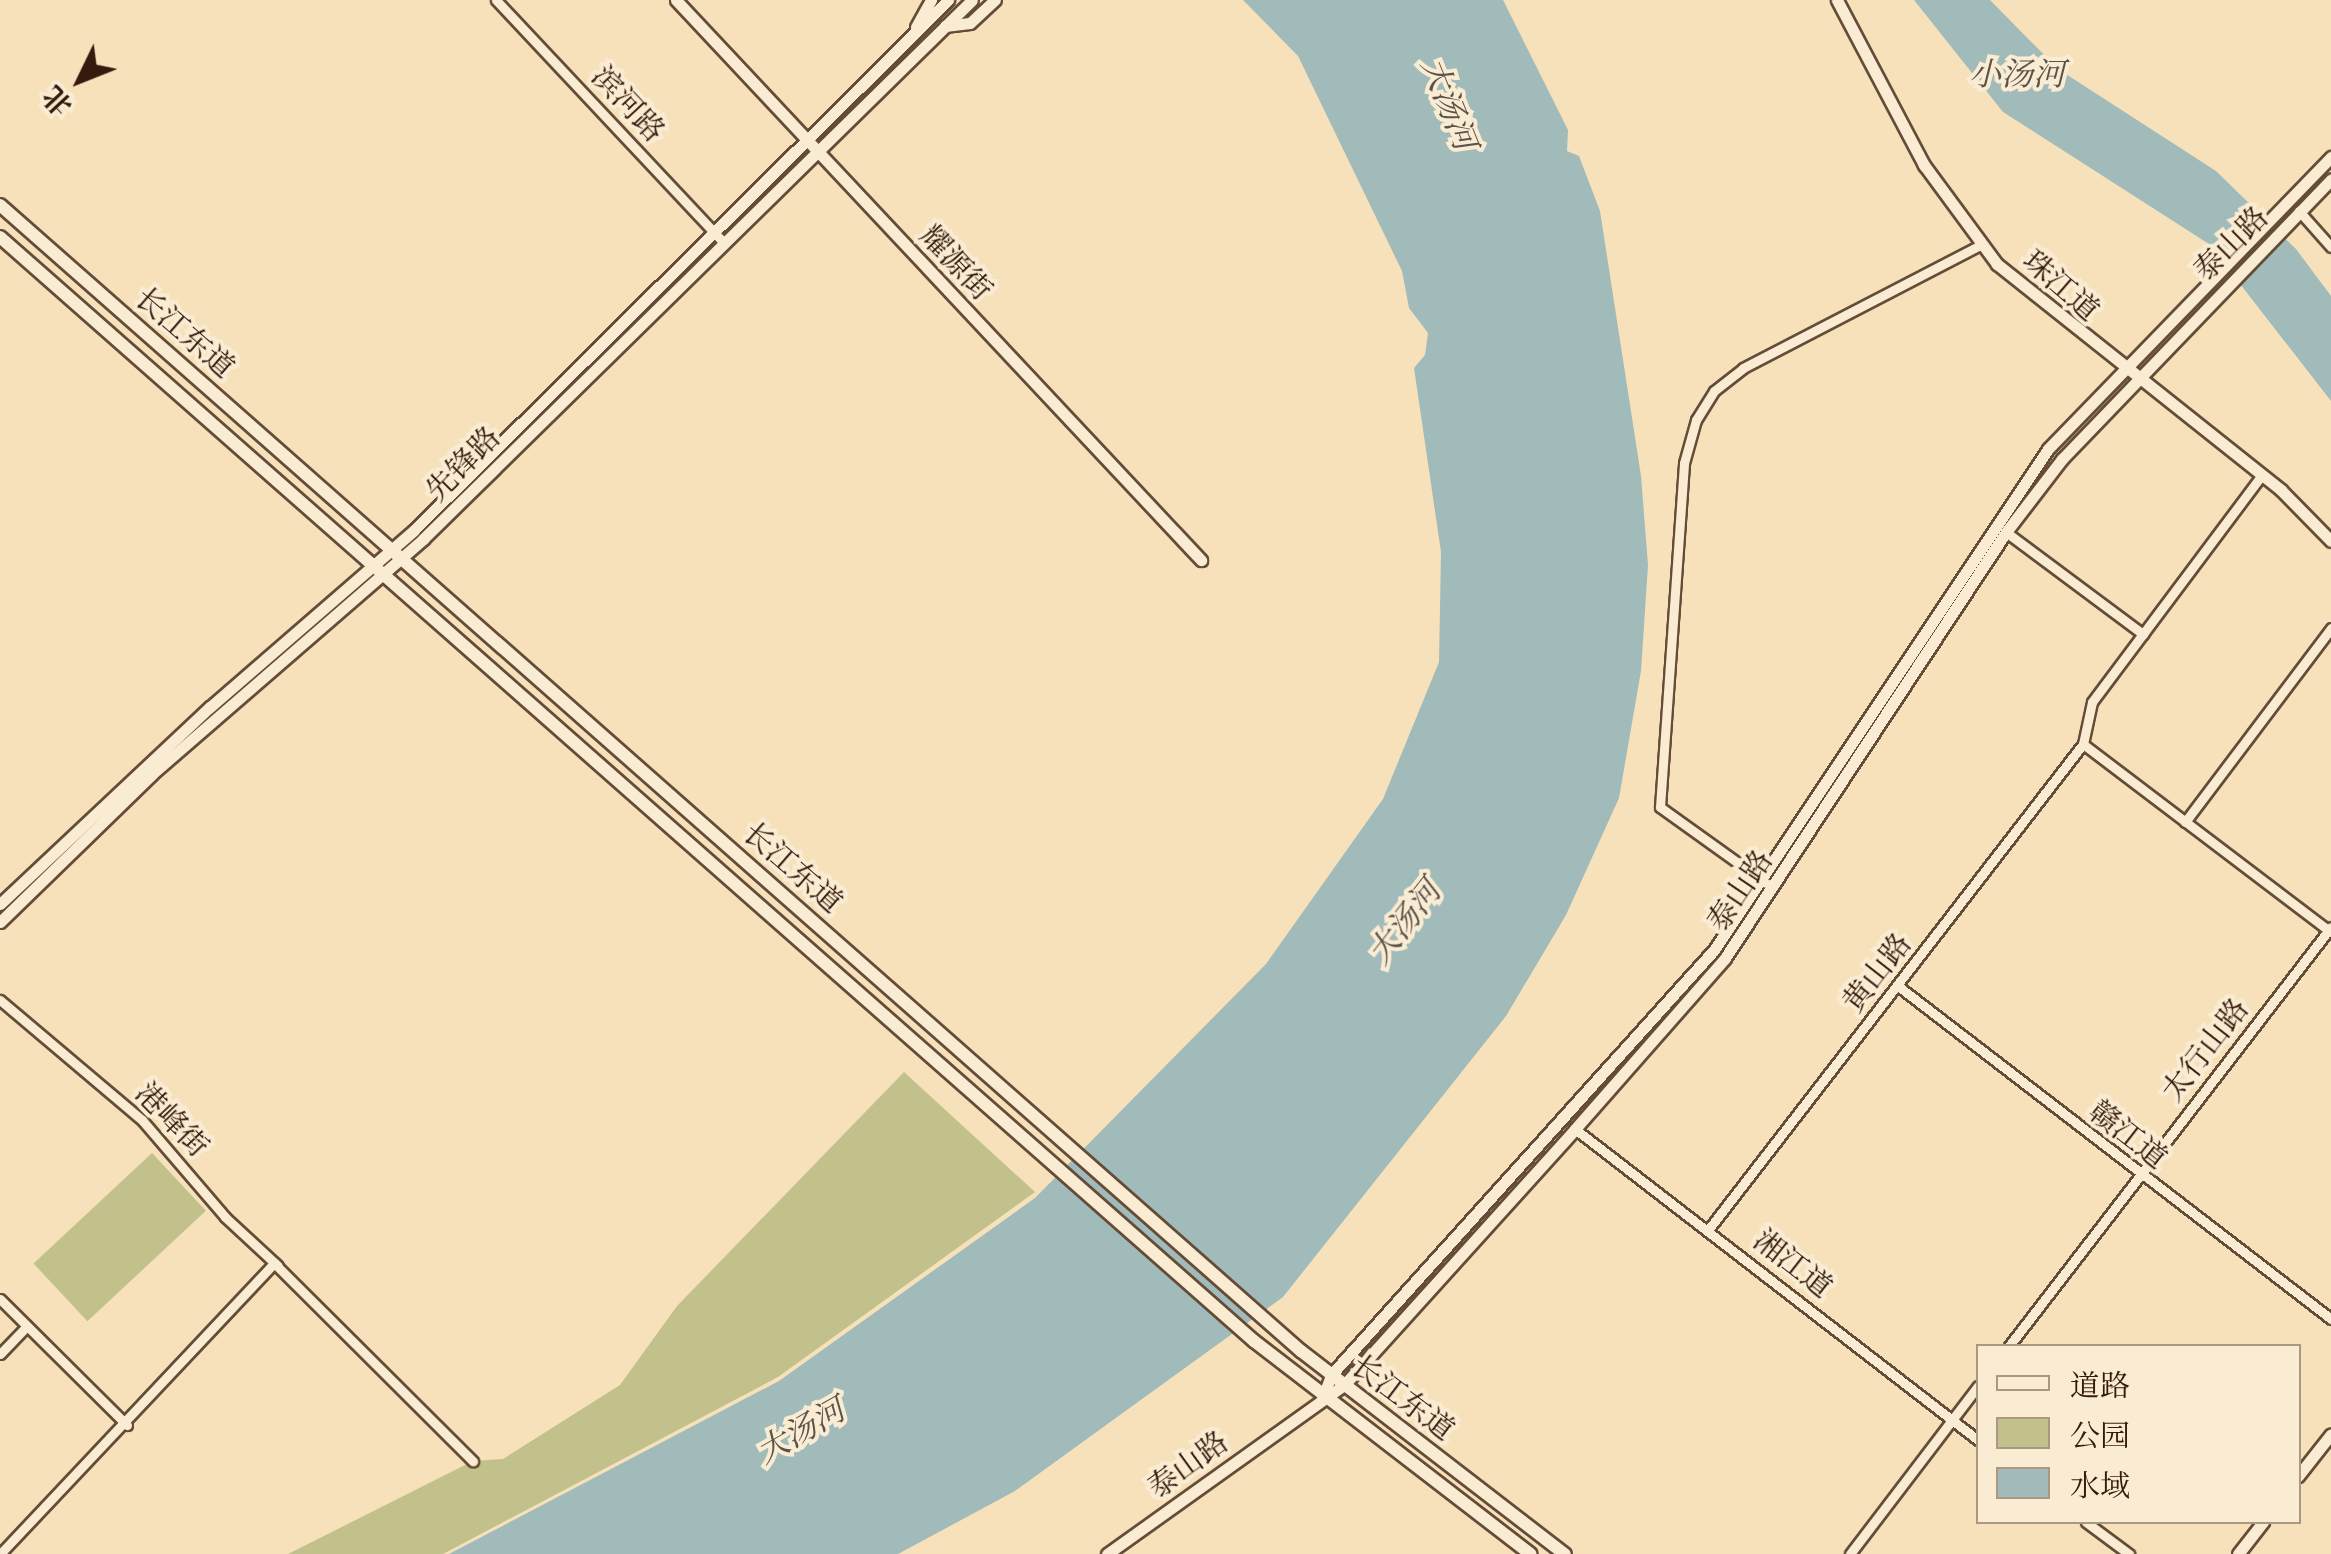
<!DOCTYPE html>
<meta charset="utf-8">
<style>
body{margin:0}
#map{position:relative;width:2331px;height:1554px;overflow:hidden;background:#f6e1ba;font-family:"IM FELL Great Primer","Noto Serif SC",serif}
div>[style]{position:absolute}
.green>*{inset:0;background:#c3c18b;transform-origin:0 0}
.water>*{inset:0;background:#a1bbba}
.roads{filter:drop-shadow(2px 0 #654c38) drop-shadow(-2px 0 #654c38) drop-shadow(0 2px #654c38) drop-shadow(0 -2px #654c38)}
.minor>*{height:9px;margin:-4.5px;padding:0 4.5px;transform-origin:4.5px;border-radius:4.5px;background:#f9ecd2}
.tertiary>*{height:11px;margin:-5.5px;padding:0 5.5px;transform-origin:5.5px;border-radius:5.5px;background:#f9ecd2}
.secondary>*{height:12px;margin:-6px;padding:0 6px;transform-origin:6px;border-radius:6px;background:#f9ecd2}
span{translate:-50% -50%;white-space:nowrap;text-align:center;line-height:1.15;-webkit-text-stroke:8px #f9ecd2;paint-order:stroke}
.street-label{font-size:30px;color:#351a0d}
.water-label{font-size:32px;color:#5b524a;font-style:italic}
.legend{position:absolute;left:1976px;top:1344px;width:325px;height:180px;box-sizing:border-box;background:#f9ecd2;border:2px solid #ab9883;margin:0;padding:12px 18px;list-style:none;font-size:30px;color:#351a0d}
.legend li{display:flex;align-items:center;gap:20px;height:50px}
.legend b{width:50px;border:2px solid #ab9883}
.north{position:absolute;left:30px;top:30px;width:100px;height:100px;-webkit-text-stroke:8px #f9ecd2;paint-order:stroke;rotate:227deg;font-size:28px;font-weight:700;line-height:40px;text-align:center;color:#351a0d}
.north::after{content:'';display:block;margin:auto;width:35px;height:45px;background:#351a0d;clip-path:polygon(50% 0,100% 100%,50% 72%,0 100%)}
</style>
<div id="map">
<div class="green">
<div style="clip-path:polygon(904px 1072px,1035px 1192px,778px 1377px,443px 1554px,288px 1554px,473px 1461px,503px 1459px,620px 1385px,677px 1306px)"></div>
<div style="left:152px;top:1153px;width:79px;height:162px;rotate:47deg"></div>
</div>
<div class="water">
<div style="clip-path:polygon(1243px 0,1503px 0,1568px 130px,1567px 151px,1579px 156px,1600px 211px,1641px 476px,1648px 565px,1641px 671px,1619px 798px,1566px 915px,1506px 1016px,1283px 1297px,1015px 1491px,898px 1554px,449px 1554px,779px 1381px,1035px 1198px,1266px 964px,1383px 799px,1439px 662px,1441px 552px,1414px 368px,1425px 355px,1428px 333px,1409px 308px,1402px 271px,1298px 56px)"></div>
<div style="clip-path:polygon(1914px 0,1990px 0,2058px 69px,2216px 171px,2296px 249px,2331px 296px,2331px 401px,2209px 244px,2003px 112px)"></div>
</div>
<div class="roads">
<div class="minor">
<div style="left:496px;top:0;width:332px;rotate:46.8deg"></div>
<div style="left:2299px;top:211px;width:48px;rotate:48.4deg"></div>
<div style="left:2006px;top:532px;width:171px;rotate:36.7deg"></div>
<div style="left:2083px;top:744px;width:311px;rotate:37.2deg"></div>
<div style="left:2185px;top:822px;width:243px;rotate:-53deg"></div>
<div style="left:1766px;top:883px;width:130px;rotate:-144.4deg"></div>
<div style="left:1660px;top:807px;width:345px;rotate:-86deg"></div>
<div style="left:1684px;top:463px;width:45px;rotate:-74.4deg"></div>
<div style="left:1696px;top:420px;width:34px;rotate:-58deg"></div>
<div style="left:1714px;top:391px;width:37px;rotate:-38deg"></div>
<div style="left:1743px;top:368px;width:267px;rotate:-27.4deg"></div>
<div style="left:1898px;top:986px;width:546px;rotate:37.56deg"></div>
<div style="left:0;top:1000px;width:186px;rotate:40.2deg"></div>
<div style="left:142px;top:1120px;width:128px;rotate:49.4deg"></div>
<div style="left:225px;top:1217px;width:72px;rotate:42.8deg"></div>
<div style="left:1575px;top:1129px;width:509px;rotate:37.66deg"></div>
<div style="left:1708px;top:1230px;width:614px;rotate:-52.35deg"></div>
<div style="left:2083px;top:744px;width:43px;rotate:-77.9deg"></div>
<div style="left:2092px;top:702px;width:284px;rotate:-53.2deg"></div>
<div style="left:0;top:1299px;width:179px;rotate:44.8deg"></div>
<div style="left:2009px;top:1346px;width:528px;rotate:-52.46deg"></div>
<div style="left:0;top:1354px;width:39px;rotate:-46deg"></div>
<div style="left:2086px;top:1522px;width:54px;rotate:36.7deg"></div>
<div style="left:0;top:1554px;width:400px;rotate:-46.7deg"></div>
<div style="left:274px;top:1263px;width:281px;rotate:44.9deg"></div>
<div style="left:1850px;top:1554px;width:211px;rotate:-52.7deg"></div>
</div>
<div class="tertiary">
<div style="left:676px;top:0;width:768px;rotate:46.85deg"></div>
<div style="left:1837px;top:0;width:187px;rotate:62.2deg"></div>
<div style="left:1924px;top:165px;width:123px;rotate:53.6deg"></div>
<div style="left:1997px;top:264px;width:363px;rotate:38.5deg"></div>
<div style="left:2281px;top:490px;width:71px;rotate:45.6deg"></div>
<div style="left:945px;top:26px;width:25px;rotate:-7deg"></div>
<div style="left:970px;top:23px;width:34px;rotate:-43deg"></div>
<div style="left:916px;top:27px;width:31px;rotate:-61deg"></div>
<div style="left:0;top:904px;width:288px;rotate:-43.2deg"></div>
<div style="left:210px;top:707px;width:269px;rotate:-40.9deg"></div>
<div style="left:413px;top:531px;width:754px;rotate:-44.79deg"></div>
<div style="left:0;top:922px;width:212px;rotate:-44.2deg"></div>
<div style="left:152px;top:774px;width:359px;rotate:-40.9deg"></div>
<div style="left:423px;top:539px;width:769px;rotate:-44.47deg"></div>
<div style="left:1322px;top:1399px;width:26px;rotate:-69deg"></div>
<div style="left:1331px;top:1375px;width:572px;rotate:-47.98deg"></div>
<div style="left:1714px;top:950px;width:602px;rotate:-56.31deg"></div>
<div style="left:2048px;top:449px;width:407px;rotate:-45.9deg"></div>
<div style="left:2298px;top:1476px;width:53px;rotate:-51.8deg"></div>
<div style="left:1107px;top:1554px;width:291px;rotate:-35.5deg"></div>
<div style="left:1344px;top:1385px;width:345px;rotate:-47.9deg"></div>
<div style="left:1575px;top:1129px;width:227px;rotate:-48.7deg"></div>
<div style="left:1725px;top:958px;width:510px;rotate:-56.59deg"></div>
<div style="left:2006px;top:532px;width:92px;rotate:-52.5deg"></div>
<div style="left:2062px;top:459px;width:388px;rotate:-46.1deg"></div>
<div style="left:2238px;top:1554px;width:41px;rotate:-52deg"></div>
</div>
<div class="secondary">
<div style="left:0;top:205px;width:1734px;rotate:41.38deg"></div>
<div style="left:1301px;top:1351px;width:333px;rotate:37.6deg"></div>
<div style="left:0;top:237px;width:1671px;rotate:41.36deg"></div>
<div style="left:1254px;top:1341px;width:349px;rotate:37.6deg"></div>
</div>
</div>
<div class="street-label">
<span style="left:628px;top:104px;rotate:47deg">滨河路</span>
<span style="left:2231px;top:244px;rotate:-45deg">泰山路</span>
<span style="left:956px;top:263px;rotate:47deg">耀源街</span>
<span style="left:2061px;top:286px;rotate:41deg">珠江道</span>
<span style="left:185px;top:333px;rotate:41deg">长江东道</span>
<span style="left:463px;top:464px;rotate:-45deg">先锋路</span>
<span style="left:793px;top:868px;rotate:41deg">长江东道</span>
<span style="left:1740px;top:891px;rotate:-56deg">泰山路</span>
<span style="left:1877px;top:973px;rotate:-52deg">黄山路</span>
<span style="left:2205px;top:1050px;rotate:-52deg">太行山路</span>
<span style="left:172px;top:1120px;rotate:46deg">港峰街</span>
<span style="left:2128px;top:1135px;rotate:38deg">赣江道</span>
<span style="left:1793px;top:1264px;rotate:38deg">湘江道</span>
<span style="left:1403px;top:1398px;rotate:37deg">长江东道</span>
<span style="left:1188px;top:1465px;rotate:-36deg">泰山路</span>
</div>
<div class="water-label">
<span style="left:2017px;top:75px">小汤河</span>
<span style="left:1448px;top:104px;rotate:68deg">大汤河</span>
<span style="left:1405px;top:923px;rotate:-52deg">大汤河</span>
<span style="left:801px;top:1432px;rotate:-30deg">大汤河</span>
</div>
<ul class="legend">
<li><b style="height:12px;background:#f9ecd2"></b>道路</li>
<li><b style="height:28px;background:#c3c18b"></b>公园</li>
<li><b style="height:28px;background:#a1bbba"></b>水域</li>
</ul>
<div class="north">北</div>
</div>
